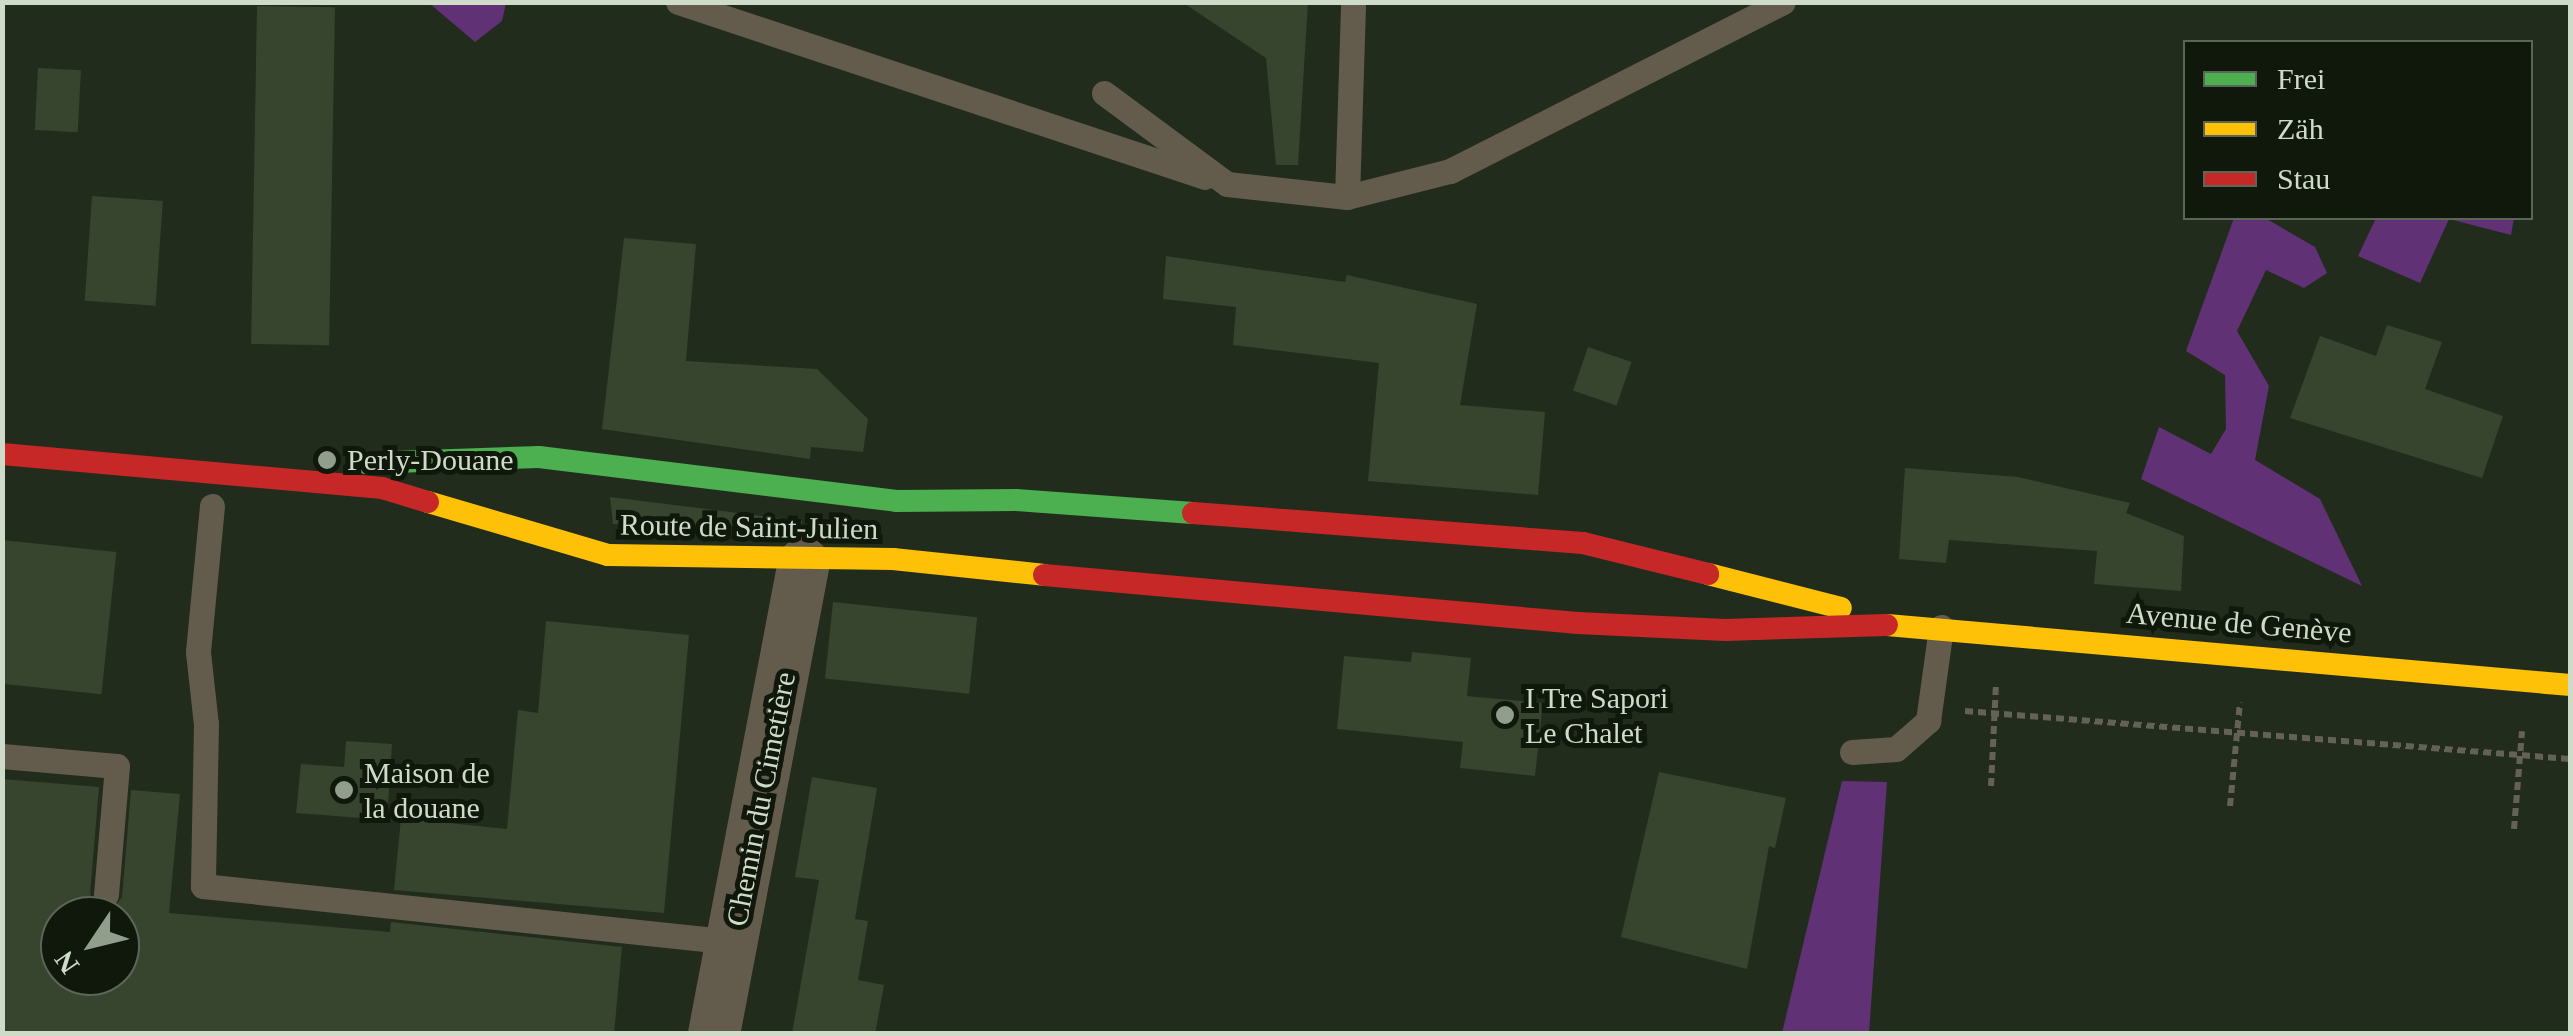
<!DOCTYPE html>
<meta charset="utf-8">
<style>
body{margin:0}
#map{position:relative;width:2573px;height:1036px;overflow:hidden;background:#222c1c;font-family:"Times New Roman",serif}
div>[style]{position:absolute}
.green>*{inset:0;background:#603175}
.building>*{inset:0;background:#37442e;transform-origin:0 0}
.path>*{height:6px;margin-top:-3px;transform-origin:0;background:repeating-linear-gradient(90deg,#646257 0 8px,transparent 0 13px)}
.lane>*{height:25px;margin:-12.5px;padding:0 12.5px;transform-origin:12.5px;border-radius:12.5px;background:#635c4d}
.street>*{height:52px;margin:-26px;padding:0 26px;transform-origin:26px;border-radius:26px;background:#635c4d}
.fast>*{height:22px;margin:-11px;padding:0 11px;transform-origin:11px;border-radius:11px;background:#4caf50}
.slow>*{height:22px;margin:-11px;padding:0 11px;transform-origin:11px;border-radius:11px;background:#ffc107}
.jam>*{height:22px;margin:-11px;padding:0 11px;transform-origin:11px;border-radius:11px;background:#c62828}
.dots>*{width:28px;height:28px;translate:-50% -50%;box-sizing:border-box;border:5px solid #10180b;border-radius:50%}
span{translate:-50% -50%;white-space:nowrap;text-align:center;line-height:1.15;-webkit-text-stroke:10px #10180b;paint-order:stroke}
.poi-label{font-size:30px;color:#cfdbc9}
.left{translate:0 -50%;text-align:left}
.street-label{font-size:30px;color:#cfdbc9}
.frame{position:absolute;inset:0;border:5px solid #cfdbc9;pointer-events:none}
.legend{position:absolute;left:2183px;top:40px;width:350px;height:180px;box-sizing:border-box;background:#10180b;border:2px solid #5c6657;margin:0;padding:12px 18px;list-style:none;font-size:30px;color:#cfdbc9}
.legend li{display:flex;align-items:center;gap:20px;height:50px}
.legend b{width:50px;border:2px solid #5c6657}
.north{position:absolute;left:40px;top:896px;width:100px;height:100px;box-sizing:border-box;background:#10180b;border:2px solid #5c6657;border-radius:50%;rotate:235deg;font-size:28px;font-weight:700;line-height:40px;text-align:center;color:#cfdbc9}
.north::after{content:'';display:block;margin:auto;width:35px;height:45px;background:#929e8c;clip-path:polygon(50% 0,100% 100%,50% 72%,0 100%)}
</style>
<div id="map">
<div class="green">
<div style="clip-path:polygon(429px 3px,506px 3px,502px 21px,475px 42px)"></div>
<div style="clip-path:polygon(2234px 218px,2265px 218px,2315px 247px,2327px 273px,2304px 288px,2266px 270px,2237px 331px,2269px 386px,2255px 460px,2320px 499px,2362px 586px,2141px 479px,2159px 427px,2211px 454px,2226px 429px,2225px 375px,2186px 351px)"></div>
<div style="clip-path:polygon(2376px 218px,2514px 218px,2511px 235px,2449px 219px,2420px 283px,2358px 256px)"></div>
<div style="clip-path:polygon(1842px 781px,1887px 782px,1869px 1033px,1782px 1033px)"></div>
</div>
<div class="building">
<div style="clip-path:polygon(1182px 2px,1308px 2px,1298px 165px,1276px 165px,1266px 58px)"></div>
<div style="left:257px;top:6px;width:78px;height:338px;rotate:1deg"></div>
<div style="left:38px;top:68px;width:43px;height:62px;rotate:3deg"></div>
<div style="left:92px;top:196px;width:71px;height:105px;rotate:4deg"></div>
<div style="clip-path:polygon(624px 238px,696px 244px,686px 361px,817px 369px,868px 419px,863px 452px,811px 447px,810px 459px,602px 429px)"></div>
<div style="clip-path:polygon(1166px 256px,1345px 282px,1347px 275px,1477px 304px,1460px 405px,1545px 412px,1538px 495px,1368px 481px,1379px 363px,1233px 345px,1236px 307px,1163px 299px)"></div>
<div style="clip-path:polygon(2387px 325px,2442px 342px,2425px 389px,2503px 416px,2482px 478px,2290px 418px,2320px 336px,2376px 356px)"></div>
<div style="left:1588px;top:347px;width:46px;height:46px;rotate:19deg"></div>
<div style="clip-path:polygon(1905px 468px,2018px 477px,2130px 503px,2126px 513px,2184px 536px,2181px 591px,2094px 584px,2097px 551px,1949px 540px,1946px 563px,1899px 559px)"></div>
<div style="clip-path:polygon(610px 497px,802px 521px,802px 526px,613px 524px)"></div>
<div style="left:2px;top:540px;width:115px;height:143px;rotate:6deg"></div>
<div style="left:833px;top:602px;width:145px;height:77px;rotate:6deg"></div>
<div style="clip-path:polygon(546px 621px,689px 635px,664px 913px,394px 890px,401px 818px,507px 829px,518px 710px,538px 713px)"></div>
<div style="clip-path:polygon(1412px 652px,1471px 658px,1467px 696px,1543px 703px,1535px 776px,1460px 768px,1463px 742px,1337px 729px,1344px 656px,1411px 662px)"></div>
<div style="clip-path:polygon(346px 741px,392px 744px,387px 820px,296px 813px,301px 764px,344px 767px)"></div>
<div style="clip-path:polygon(1659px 772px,1786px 798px,1775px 848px,1769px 846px,1747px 969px,1621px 937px)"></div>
<div style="clip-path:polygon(812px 777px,877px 788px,855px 919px,868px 921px,858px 980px,884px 985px,875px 1034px,792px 1034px,819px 880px,795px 877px)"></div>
<div style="clip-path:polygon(evenodd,2px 779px,99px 787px,90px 894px,98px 909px,112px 910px,122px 897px,131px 790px,180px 794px,169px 913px,390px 932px,391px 922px,622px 947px,614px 1034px,2px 1034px,2px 779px,60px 916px,120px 916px,120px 976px,60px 976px,60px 916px)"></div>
</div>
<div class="path">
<div style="left:1965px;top:711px;width:607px;rotate:4.54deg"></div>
<div style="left:1991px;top:786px;width:104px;rotate:-87.2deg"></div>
<div style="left:2230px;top:806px;width:104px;rotate:-84.5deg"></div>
<div style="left:2514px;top:829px;width:98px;rotate:-85.3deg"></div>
</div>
<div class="lane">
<div style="left:678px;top:2px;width:555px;rotate:18.37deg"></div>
<div style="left:1104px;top:93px;width:153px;rotate:36.5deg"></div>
<div style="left:1227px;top:184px;width:121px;rotate:6.2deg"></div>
<div style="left:1347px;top:197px;width:106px;rotate:-14.2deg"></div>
<div style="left:1450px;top:171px;width:373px;rotate:-26.9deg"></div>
<div style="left:1347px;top:197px;width:195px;rotate:-88.2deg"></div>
<div style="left:212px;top:506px;width:147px;rotate:95.5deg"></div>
<div style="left:198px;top:652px;width:72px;rotate:83.7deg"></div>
<div style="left:206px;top:724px;width:162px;rotate:91.1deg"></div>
<div style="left:203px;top:886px;width:533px;rotate:6.03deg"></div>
<div style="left:1852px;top:752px;width:44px;rotate:-3.9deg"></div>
<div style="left:1896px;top:749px;width:43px;rotate:-41.2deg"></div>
<div style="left:1928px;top:721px;width:95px;rotate:-82.1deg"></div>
<div style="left:2px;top:756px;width:115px;rotate:5deg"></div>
<div style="left:117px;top:766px;width:129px;rotate:94.9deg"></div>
</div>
<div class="street">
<div style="left:714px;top:1034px;width:479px;rotate:-79.2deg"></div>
</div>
<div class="fast">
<div style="left:365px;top:463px;width:174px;rotate:-2deg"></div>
<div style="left:539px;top:457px;width:360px;rotate:7deg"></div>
<div style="left:896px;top:501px;width:120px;rotate:-0.5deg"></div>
<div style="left:1016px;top:500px;width:177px;rotate:4.2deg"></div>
</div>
<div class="slow">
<div style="left:428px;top:502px;width:188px;rotate:16.4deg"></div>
<div style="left:608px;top:555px;width:285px;rotate:0.8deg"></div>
<div style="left:893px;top:559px;width:152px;rotate:6deg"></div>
<div style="left:1708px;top:574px;width:137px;rotate:14.3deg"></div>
<div style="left:1887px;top:625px;width:686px;rotate:5.02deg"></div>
</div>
<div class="jam">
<div style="left:2px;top:454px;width:382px;rotate:5.1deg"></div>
<div style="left:382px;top:488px;width:48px;rotate:16.9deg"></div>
<div style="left:1193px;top:513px;width:391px;rotate:4.4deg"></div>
<div style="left:1583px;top:543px;width:129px;rotate:13.9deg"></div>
<div style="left:1044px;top:575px;width:536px;rotate:5.14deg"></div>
<div style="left:1578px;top:623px;width:147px;rotate:2.7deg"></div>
<div style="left:1725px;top:630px;width:162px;rotate:-1.8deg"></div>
</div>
<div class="dots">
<div style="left:327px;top:460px;background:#929e8c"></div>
<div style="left:1505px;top:715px;background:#929e8c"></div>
<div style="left:344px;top:790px;background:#929e8c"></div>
</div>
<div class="poi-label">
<span class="left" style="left:347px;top:460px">Perly-Douane</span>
<span class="left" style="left:1525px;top:715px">I Tre Sapori<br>Le Chalet</span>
<span class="left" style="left:364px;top:790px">Maison de<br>la douane</span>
</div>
<div class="street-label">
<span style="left:749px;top:527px;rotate:1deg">Route de Saint-Julien</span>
<span style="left:2239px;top:623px;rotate:5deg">Avenue de Genève</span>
<span style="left:761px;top:799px;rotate:-79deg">Chemin du Cimetière</span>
</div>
<div class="frame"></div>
<ul class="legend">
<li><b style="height:12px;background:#4caf50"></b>Frei</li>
<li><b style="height:12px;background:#ffc107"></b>Zäh</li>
<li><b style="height:12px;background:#c62828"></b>Stau</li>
</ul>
<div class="north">N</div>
</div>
